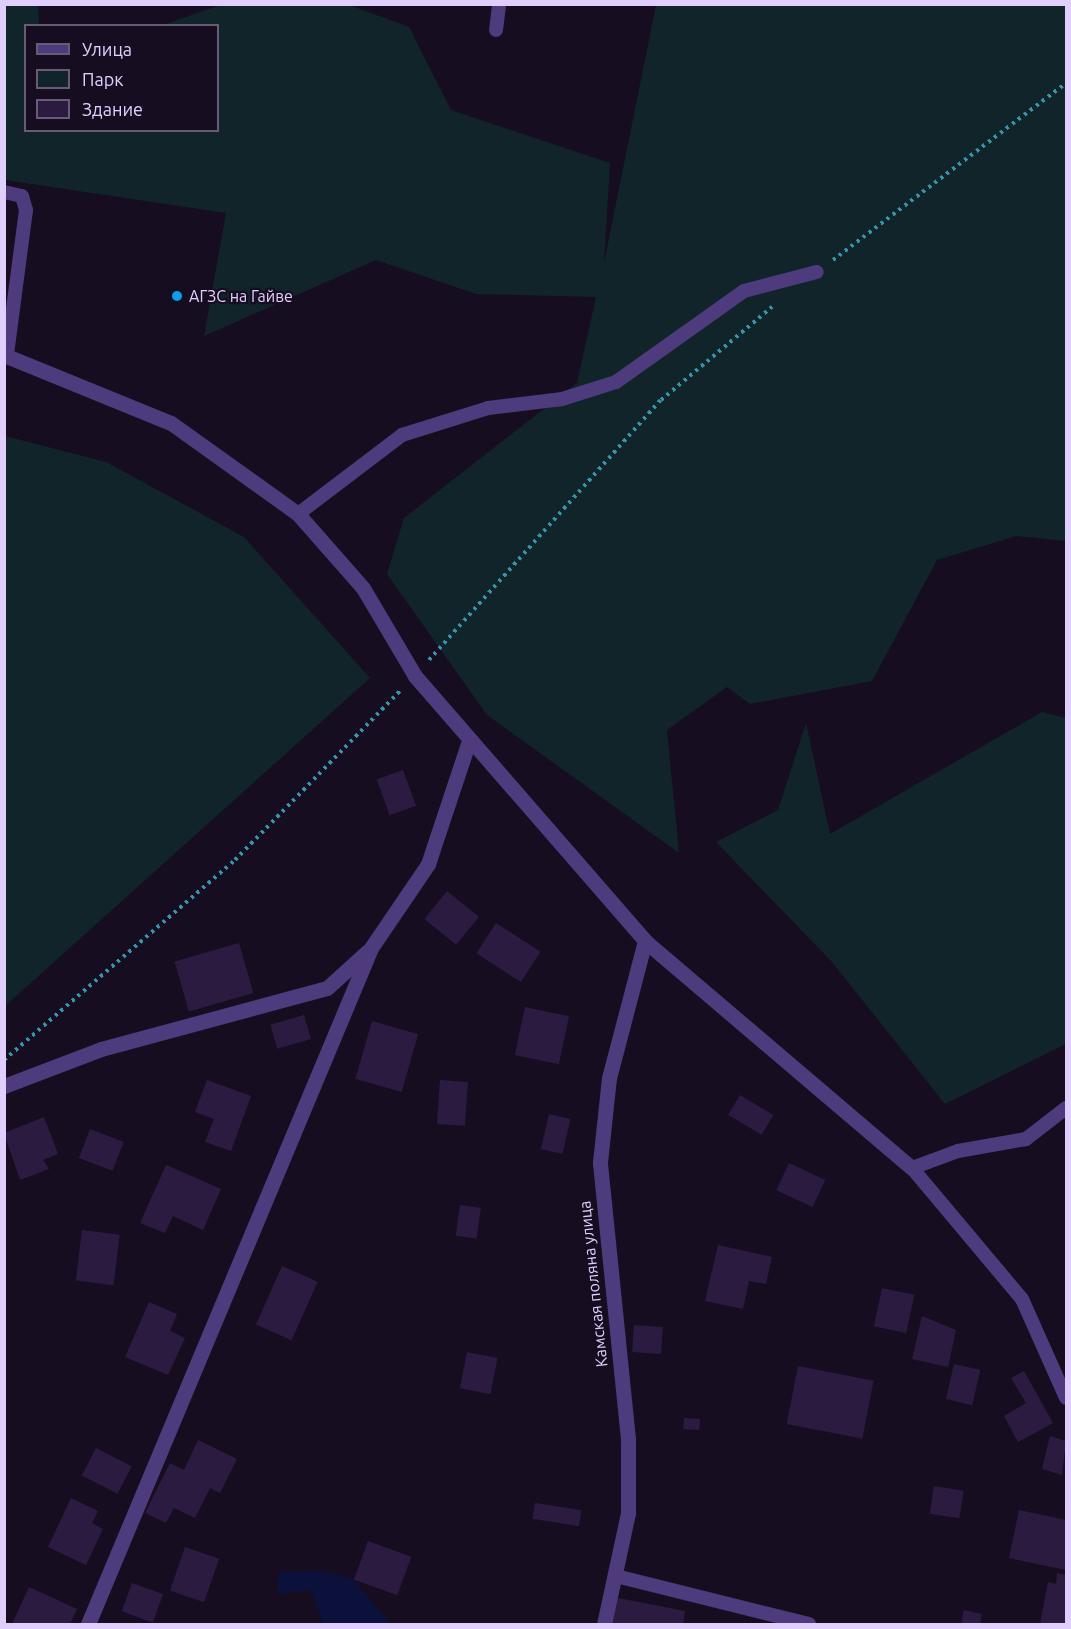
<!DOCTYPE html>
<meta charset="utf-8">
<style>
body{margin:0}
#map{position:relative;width:1071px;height:1629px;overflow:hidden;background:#160e20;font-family:Ubuntu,sans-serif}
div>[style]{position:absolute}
.green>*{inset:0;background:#11242a}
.water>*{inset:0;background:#0c113b}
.building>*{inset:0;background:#2c1b40;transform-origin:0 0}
.path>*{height:4px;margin-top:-2px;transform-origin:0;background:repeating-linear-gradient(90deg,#3495ac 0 3px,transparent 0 7.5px)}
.service>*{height:14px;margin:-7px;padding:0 7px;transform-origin:7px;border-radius:7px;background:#4e3b7d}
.minor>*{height:15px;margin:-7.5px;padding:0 7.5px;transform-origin:7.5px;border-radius:7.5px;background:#4e3b7d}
.dots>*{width:16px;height:16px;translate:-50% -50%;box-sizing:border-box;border:3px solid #160e20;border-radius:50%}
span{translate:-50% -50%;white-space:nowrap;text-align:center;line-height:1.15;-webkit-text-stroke:4.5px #160e20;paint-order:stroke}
.poi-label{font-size:16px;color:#e0cffd}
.left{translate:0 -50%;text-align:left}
.street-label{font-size:16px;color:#e0cffd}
.frame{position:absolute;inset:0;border:6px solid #e0cffd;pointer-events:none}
.legend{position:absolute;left:24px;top:24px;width:195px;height:108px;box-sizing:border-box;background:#160e20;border:2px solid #675b78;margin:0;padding:8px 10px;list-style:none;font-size:18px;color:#e0cffd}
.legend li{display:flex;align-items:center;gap:12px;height:30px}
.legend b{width:30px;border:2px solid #675b78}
</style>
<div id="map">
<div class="green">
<div style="clip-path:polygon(5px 5px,38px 5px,39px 25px,26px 26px,26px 130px,218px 130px,218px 26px,163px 25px,220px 5px,349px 5px,409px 27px,451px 110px,610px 163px,604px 263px,656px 5px,1066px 5px,1066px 541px,1016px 536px,937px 560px,872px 681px,750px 704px,727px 687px,667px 730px,679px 853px,487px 715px,387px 574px,404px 518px,577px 383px,596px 297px,476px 294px,376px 260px,204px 336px,226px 213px,5px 180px)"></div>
<div style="clip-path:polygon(5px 436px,106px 462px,244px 537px,370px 678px,5px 1006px)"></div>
<div style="clip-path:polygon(1042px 712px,1066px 718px,1066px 1044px,945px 1104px,832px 962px,716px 842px,778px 810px,806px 723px,830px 834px)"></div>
</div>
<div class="water">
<div style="clip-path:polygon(326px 1571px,353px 1579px,391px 1624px,323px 1624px,311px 1590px,277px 1594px,279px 1572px)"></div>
</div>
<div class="building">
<div style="left:403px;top:770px;width:38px;height:28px;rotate:70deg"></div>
<div style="left:447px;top:891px;width:41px;height:36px;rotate:39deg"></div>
<div style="left:496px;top:923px;width:53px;height:36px;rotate:33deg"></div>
<div style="left:239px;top:943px;width:52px;height:67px;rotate:74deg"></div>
<div style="left:525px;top:1007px;width:45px;height:49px;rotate:12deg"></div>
<div style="left:304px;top:1015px;width:25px;height:35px;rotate:74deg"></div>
<div style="left:372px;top:1021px;width:48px;height:60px;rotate:16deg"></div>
<div style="clip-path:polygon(207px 1080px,251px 1096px,231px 1151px,205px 1142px,214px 1119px,195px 1112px)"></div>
<div style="left:440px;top:1080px;width:28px;height:44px;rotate:4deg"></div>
<div style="left:740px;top:1095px;width:39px;height:23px;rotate:31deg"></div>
<div style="left:549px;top:1114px;width:22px;height:36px;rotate:13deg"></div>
<div style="clip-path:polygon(44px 1117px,58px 1154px,43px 1160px,49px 1169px,20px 1180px,4px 1133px)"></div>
<div style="left:90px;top:1129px;width:36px;height:31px;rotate:21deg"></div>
<div style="left:789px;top:1163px;width:40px;height:30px;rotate:25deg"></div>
<div style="clip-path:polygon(166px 1165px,221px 1189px,203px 1230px,173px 1216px,165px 1233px,140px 1223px)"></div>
<div style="left:460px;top:1205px;width:21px;height:31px;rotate:8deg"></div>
<div style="left:82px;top:1230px;width:38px;height:51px;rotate:7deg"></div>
<div style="clip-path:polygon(718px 1245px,772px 1257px,766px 1284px,749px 1281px,743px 1309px,705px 1301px)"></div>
<div style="left:282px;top:1266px;width:39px;height:64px;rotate:24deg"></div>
<div style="left:882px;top:1288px;width:33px;height:39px;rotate:12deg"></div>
<div style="clip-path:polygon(149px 1302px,177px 1314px,170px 1331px,185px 1338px,168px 1375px,125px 1357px)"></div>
<div style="clip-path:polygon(922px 1316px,956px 1330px,948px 1367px,912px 1359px)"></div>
<div style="left:634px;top:1325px;width:29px;height:27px;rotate:4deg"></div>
<div style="left:467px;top:1352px;width:31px;height:37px;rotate:11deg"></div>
<div style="left:954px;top:1364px;width:27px;height:36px;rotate:13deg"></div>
<div style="left:798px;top:1366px;width:77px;height:59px;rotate:11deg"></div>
<div style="clip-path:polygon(1024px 1371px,1053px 1423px,1018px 1442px,1004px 1416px,1026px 1403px,1011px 1378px)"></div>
<div style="left:684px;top:1418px;width:16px;height:11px;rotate:4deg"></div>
<div style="clip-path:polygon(1050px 1436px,1066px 1441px,1062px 1475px,1042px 1469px)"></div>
<div style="clip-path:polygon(198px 1440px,237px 1459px,220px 1493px,210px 1488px,195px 1518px,174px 1508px,166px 1523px,145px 1513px,170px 1463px,184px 1470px)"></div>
<div style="left:96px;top:1448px;width:40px;height:31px;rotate:27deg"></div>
<div style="left:934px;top:1486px;width:30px;height:28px;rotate:9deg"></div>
<div style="clip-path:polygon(71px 1498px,98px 1511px,92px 1523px,103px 1529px,86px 1565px,48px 1547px)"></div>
<div style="left:535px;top:1503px;width:47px;height:16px;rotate:9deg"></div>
<div style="clip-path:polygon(1019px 1510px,1066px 1520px,1065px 1570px,1009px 1558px)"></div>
<div style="left:368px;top:1541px;width:46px;height:41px;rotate:20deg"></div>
<div style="left:185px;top:1547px;width:36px;height:46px;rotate:19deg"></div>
<div style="clip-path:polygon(1057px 1573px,1066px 1575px,1066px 1624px,1040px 1624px,1048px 1582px,1056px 1584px)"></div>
<div style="left:132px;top:1583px;width:33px;height:30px;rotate:20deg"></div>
<div style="clip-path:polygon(29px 1587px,77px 1609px,70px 1624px,12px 1624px)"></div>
<div style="clip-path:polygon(613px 1597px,685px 1611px,683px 1624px,607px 1624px)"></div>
<div style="clip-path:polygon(964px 1610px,982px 1614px,980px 1624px,961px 1624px)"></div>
</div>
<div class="path">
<div style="left:833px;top:260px;width:293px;rotate:-37.2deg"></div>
<div style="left:429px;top:660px;width:348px;rotate:-48.3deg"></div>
<div style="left:661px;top:400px;width:145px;rotate:-40deg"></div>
<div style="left:4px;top:1060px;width:306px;rotate:-40.9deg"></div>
<div style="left:235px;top:860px;width:238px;rotate:-45.7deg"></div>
</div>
<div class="service">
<div style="left:496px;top:30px;width:26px;rotate:-83deg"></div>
<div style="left:4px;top:192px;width:18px;rotate:13deg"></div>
<div style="left:22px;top:196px;width:15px;rotate:74deg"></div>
<div style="left:26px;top:210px;width:146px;rotate:97.5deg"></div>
<div style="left:298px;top:514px;width:131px;rotate:-37.2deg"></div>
<div style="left:402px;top:435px;width:90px;rotate:-17.4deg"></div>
<div style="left:488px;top:408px;width:75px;rotate:-6.9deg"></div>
<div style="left:562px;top:399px;width:57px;rotate:-17.5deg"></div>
<div style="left:616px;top:382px;width:157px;rotate:-35.4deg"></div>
<div style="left:744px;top:291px;width:75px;rotate:-14.6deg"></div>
<div style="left:1066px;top:1108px;width:51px;rotate:142.2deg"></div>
<div style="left:1026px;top:1139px;width:69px;rotate:170deg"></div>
<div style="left:958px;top:1151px;width:49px;rotate:159.7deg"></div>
<div style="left:912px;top:1168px;width:171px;rotate:50deg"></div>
<div style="left:1022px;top:1299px;width:108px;rotate:66deg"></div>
<div style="left:616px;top:1576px;width:199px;rotate:14deg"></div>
</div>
<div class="minor">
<div style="left:4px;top:355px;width:180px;rotate:22.2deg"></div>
<div style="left:171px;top:423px;width:156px;rotate:35.6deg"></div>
<div style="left:298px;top:514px;width:98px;rotate:48.7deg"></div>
<div style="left:363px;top:588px;width:102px;rotate:59.4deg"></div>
<div style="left:415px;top:676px;width:351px;rotate:49deg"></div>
<div style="left:645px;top:941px;width:350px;rotate:40.4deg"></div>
<div style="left:4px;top:1086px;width:104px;rotate:-20.9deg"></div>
<div style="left:101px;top:1049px;width:234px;rotate:-15.1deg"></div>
<div style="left:327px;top:988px;width:55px;rotate:-42.1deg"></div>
<div style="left:88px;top:1624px;width:733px;rotate:-67.28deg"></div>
<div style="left:371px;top:948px;width:102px;rotate:-55.8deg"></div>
<div style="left:428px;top:864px;width:130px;rotate:-71.6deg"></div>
<div style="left:604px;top:1624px;width:114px;rotate:-77.8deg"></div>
<div style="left:628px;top:1513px;width:74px;rotate:-90deg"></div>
<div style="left:628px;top:1439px;width:278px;rotate:-95.8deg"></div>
<div style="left:600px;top:1162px;width:84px;rotate:-83.9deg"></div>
<div style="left:609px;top:1078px;width:142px;rotate:-75.3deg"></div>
</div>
<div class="dots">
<div style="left:177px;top:296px;background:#0c9dec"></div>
</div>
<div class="poi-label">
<span class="left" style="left:189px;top:296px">АГЗС на Гайве</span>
</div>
<div class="street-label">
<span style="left:593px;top:1284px;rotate:-96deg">Камская поляна улица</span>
</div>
<div class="frame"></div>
<ul class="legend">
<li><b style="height:8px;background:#4e3b7d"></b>Улица</li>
<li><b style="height:16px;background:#11242a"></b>Парк</li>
<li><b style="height:16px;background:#2c1b40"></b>Здание</li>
</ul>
</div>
